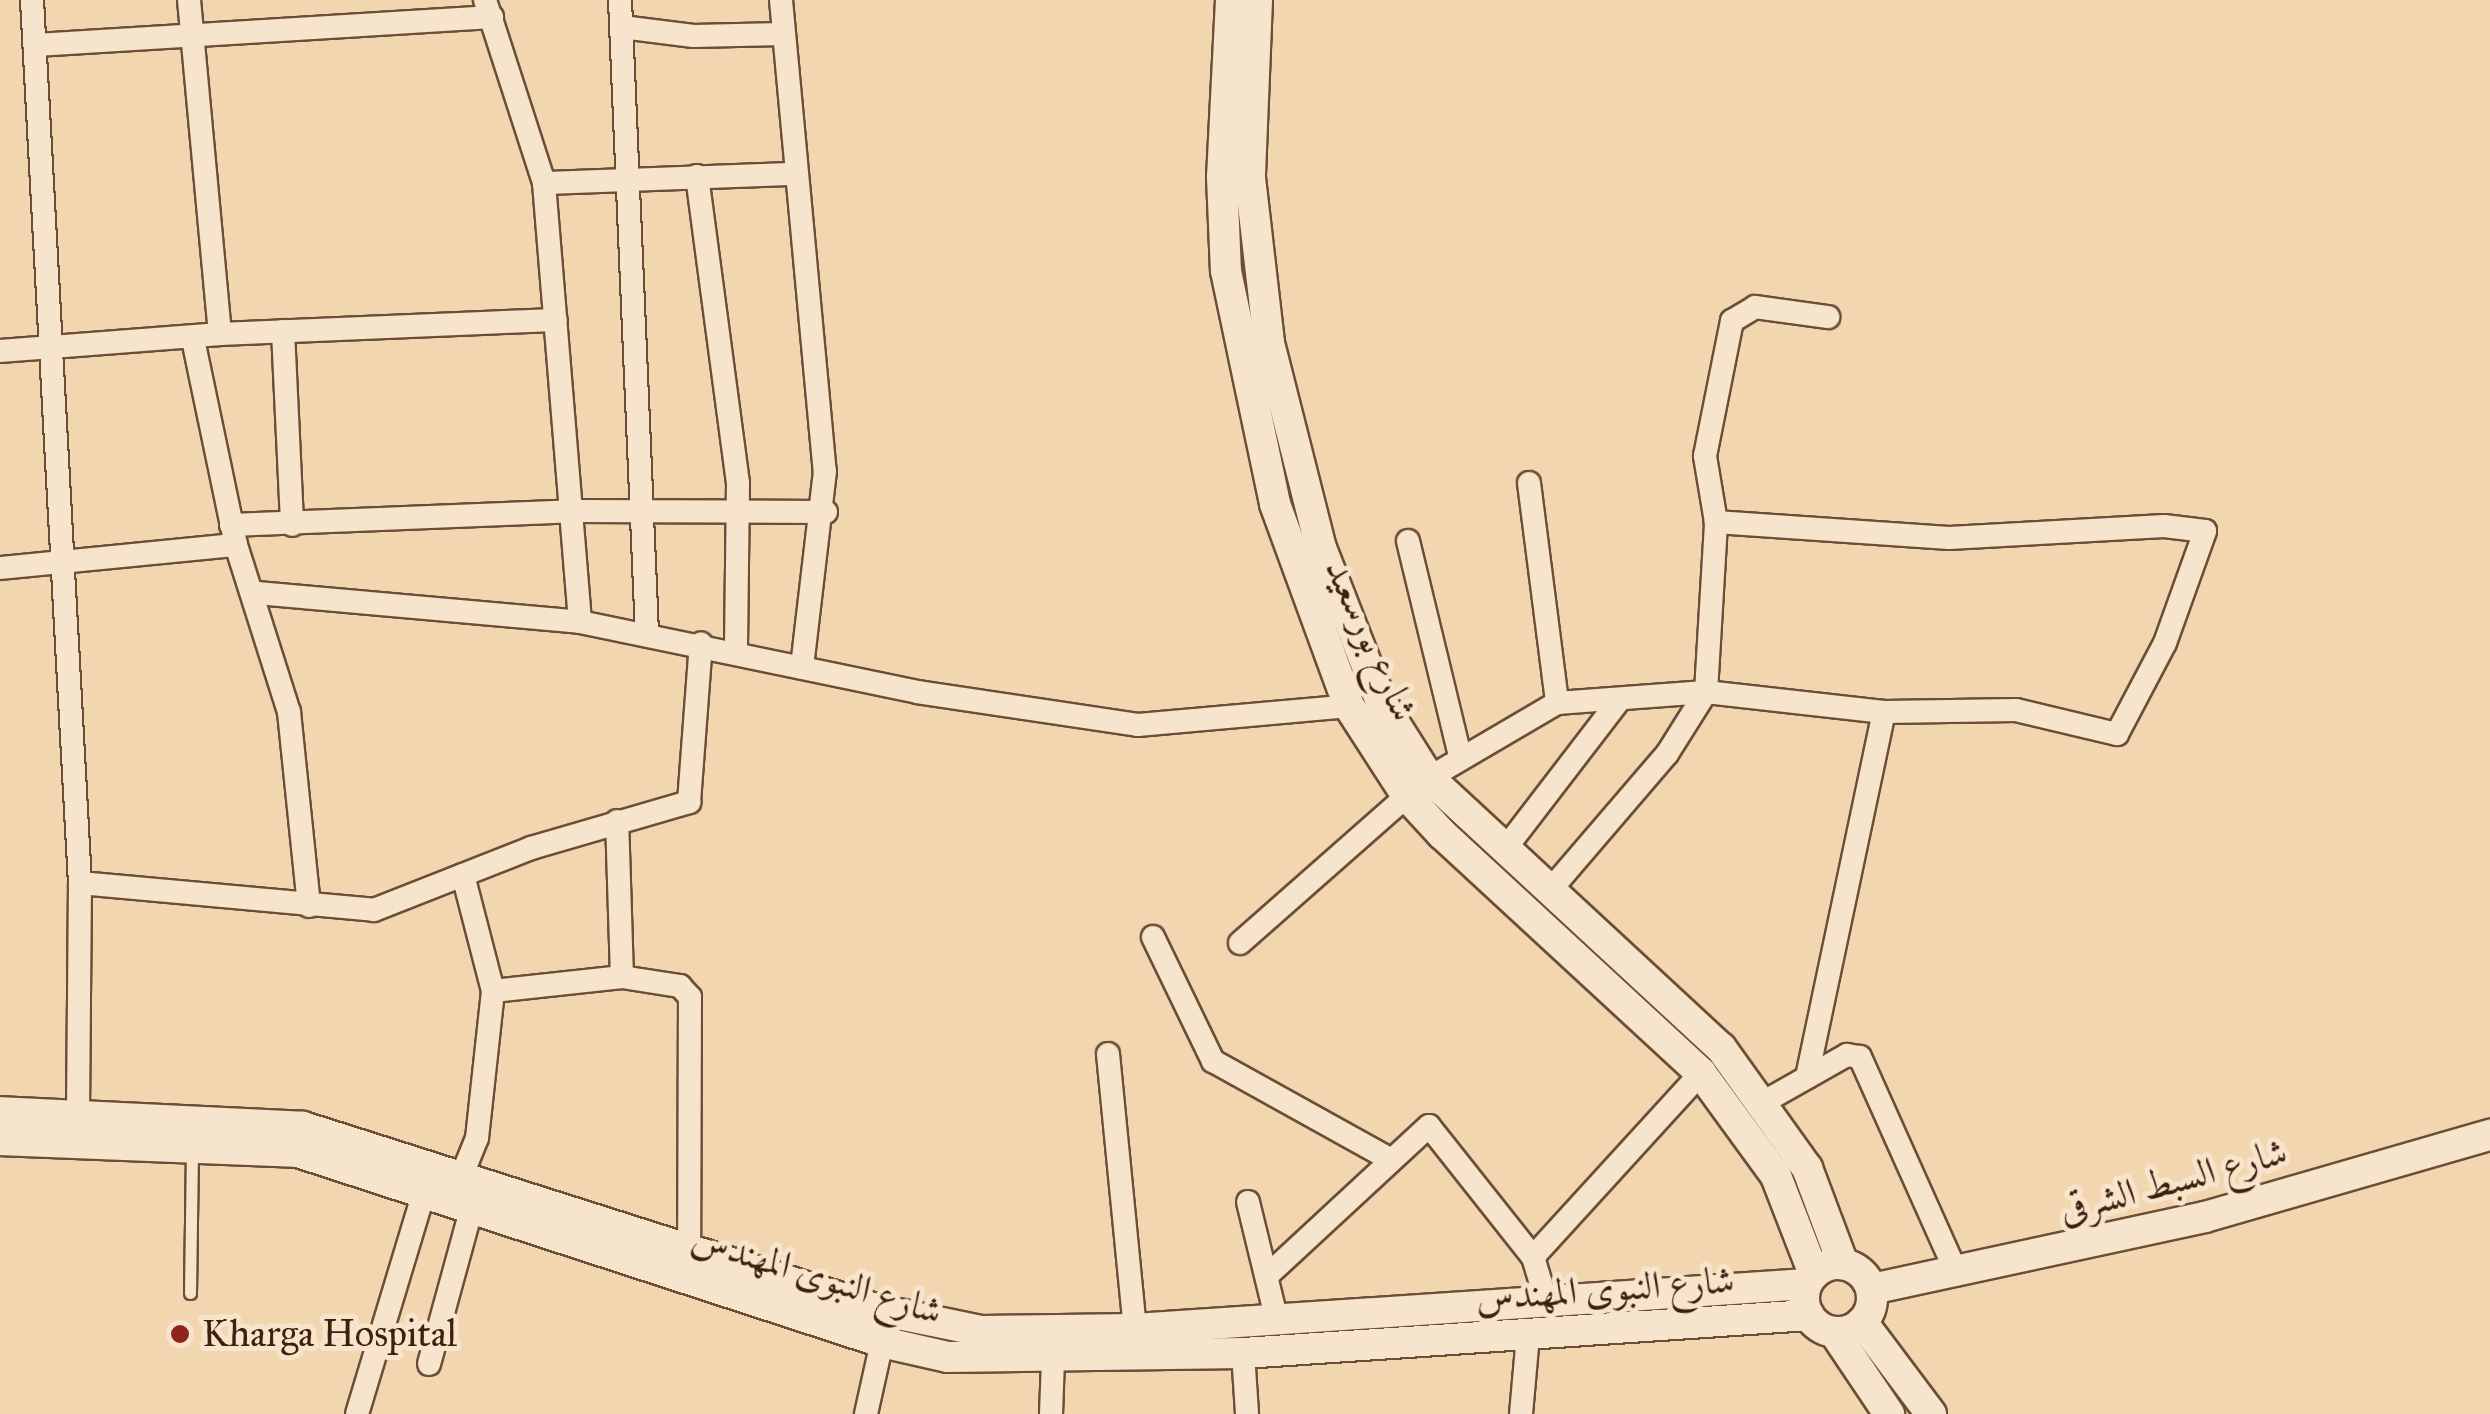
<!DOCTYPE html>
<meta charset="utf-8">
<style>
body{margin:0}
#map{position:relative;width:2490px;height:1414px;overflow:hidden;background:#f2d6b0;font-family:"IM FELL Great Primer",Amiri,serif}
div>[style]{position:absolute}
.roads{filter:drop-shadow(2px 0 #6b4e36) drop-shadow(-2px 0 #6b4e36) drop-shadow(0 2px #6b4e36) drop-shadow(0 -2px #6b4e36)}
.lane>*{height:11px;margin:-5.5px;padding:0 5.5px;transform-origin:5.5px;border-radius:5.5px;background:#f7e4cc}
.street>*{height:22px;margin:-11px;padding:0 11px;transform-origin:11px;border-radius:11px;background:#f7e4cc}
.secondary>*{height:30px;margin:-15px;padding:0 15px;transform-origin:15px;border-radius:15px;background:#f7e4cc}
.secondary>.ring{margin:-15px;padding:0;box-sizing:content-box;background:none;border:30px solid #f7e4cc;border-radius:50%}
.dots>*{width:28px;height:28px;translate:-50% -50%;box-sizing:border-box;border:5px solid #f7e4cc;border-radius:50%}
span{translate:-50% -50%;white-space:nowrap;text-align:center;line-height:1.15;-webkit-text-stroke:10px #f7e4cc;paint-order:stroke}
.street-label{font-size:38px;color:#3e200d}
.poi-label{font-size:38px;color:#3e200d}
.left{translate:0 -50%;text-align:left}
</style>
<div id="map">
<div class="roads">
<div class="lane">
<div style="left:190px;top:1293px;width:144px;rotate:-89.2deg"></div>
</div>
<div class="street">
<div style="left:32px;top:0;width:884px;rotate:86.89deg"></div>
<div style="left:80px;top:883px;width:231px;rotate:90.5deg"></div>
<div style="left:485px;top:0;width:192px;rotate:72.1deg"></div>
<div style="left:544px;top:183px;width:440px;rotate:85.3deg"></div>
<div style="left:620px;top:0;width:635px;rotate:87.56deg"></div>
<div style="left:781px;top:0;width:473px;rotate:84.7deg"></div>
<div style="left:825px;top:471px;width:198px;rotate:96.7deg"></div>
<div style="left:622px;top:27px;width:72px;rotate:7.2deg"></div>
<div style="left:693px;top:36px;width:90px;rotate:-1.3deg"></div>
<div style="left:36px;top:45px;width:457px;rotate:-3.5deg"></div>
<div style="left:697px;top:176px;width:310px;rotate:82.4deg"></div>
<div style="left:738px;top:483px;width:167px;rotate:90.7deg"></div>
<div style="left:544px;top:183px;width:248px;rotate:-2.1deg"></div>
<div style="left:283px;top:331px;width:194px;rotate:87.3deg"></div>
<div style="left:220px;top:334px;width:336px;rotate:-2.4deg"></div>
<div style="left:0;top:351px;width:221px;rotate:-4.4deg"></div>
<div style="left:220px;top:334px;width:335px;rotate:-95.3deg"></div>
<div style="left:1529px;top:483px;width:222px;rotate:82.7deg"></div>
<div style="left:231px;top:525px;width:342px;rotate:-2.3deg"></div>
<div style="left:573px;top:511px;width:253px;rotate:0.2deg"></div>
<div style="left:1408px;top:541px;width:221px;rotate:76.4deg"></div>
<div style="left:236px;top:545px;width:175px;rotate:72.4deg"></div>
<div style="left:289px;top:712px;width:195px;rotate:84.1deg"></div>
<div style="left:0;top:568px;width:237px;rotate:-5.6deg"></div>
<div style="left:236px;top:545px;width:210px;rotate:-101.8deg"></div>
<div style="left:257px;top:593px;width:324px;rotate:5.1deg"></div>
<div style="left:580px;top:622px;width:344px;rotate:11.7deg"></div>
<div style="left:917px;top:692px;width:223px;rotate:8.5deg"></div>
<div style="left:1138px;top:725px;width:212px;rotate:-5.1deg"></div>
<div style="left:1429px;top:778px;width:148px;rotate:-30.4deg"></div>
<div style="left:1557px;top:703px;width:149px;rotate:-4.2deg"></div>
<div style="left:1706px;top:692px;width:179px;rotate:6.4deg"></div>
<div style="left:1884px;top:712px;width:132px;rotate:-0.9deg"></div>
<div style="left:2016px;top:710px;width:104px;rotate:13.4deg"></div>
<div style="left:2117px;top:734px;width:103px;rotate:-62.2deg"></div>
<div style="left:2165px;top:643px;width:119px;rotate:-70.3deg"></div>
<div style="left:2205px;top:531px;width:41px;rotate:-173deg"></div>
<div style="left:2164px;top:526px;width:215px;rotate:176.8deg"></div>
<div style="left:1949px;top:538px;width:234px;rotate:-176.1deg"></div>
<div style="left:1505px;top:849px;width:185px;rotate:-52.5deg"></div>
<div style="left:463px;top:875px;width:120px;rotate:75.5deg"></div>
<div style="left:493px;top:991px;width:148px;rotate:96.2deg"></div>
<div style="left:477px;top:1138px;width:38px;rotate:112deg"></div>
<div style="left:80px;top:883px;width:295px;rotate:5.2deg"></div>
<div style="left:374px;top:910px;width:169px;rotate:-21.5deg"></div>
<div style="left:531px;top:848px;width:165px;rotate:-16.2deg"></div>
<div style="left:689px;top:802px;width:159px;rotate:-85.7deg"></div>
<div style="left:1552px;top:888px;width:177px;rotate:-49.4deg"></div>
<div style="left:1667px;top:754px;width:73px;rotate:-57.8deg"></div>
<div style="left:1706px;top:692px;width:170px;rotate:-86.6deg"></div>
<div style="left:1716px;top:522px;width:67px;rotate:-99.5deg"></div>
<div style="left:1705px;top:456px;width:138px;rotate:-78.7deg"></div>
<div style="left:1732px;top:321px;width:27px;rotate:-31deg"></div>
<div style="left:1755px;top:307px;width:74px;rotate:7.8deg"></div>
<div style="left:1153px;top:937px;width:138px;rotate:64.2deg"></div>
<div style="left:1213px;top:1061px;width:202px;rotate:29deg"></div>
<div style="left:1240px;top:943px;width:222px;rotate:-41.4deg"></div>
<div style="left:622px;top:977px;width:59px;rotate:8.8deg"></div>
<div style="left:680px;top:986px;width:15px;rotate:48deg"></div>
<div style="left:690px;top:997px;width:253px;rotate:90.2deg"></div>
<div style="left:493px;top:991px;width:130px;rotate:-6.2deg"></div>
<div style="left:622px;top:977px;width:156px;rotate:-91.8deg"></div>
<div style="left:1108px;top:1054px;width:276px;rotate:84.4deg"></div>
<div style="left:1807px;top:1077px;width:373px;rotate:-78.1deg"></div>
<div style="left:1762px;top:1103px;width:98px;rotate:-29.5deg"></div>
<div style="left:1847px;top:1055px;width:13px;rotate:9deg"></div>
<div style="left:1860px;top:1057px;width:238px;rotate:65.9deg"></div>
<div style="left:1248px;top:1202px;width:122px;rotate:76.3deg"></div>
<div style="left:1533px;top:1257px;width:249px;rotate:-47.6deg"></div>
<div style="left:1269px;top:1274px;width:218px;rotate:-42.8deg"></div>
<div style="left:1429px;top:1126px;width:167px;rotate:51.6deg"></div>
<div style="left:1533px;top:1257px;width:45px;rotate:73.2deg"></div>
<div style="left:1243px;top:1353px;width:61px;rotate:86.2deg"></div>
<div style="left:429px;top:1364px;width:163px;rotate:-74.7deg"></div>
<div style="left:357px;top:1414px;width:235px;rotate:-73.2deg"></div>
<div style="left:866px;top:1414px;width:74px;rotate:-77.5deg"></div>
<div style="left:1051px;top:1414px;width:55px;rotate:-87.9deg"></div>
<div style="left:1521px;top:1414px;width:79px;rotate:-84.9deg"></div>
</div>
<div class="secondary">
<div style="left:1231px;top:0;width:177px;rotate:92.9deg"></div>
<div style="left:1222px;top:177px;width:94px;rotate:87.6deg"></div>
<div style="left:1226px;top:271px;width:238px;rotate:78.1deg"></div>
<div style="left:1275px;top:504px;width:215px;rotate:69.9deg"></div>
<div style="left:1349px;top:706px;width:107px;rotate:57.2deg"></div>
<div style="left:1407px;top:796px;width:52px;rotate:47.4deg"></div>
<div style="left:1442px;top:834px;width:352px;rotate:42.7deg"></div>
<div style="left:1701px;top:1073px;width:127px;rotate:53.9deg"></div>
<div style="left:1776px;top:1176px;width:105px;rotate:68.8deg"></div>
<div style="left:1257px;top:0;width:178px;rotate:92.3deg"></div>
<div style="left:1250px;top:178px;width:166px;rotate:83.4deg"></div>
<div style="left:1269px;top:343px;width:211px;rotate:75.8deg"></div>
<div style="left:1321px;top:548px;width:165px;rotate:68.7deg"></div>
<div style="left:1381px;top:702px;width:90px;rotate:57.7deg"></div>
<div style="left:1429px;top:778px;width:398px;rotate:42.8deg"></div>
<div style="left:1721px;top:1048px;width:148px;rotate:54.4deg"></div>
<div style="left:1807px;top:1168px;width:103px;rotate:69.4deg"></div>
<div style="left:0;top:1112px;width:303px;rotate:2.8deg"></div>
<div style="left:303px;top:1127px;width:604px;rotate:17.63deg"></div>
<div style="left:879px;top:1310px;width:104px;rotate:11.6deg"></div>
<div style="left:981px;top:1331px;width:154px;rotate:-0.7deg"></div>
<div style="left:1135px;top:1329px;width:673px;rotate:-3.84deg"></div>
<div style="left:0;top:1140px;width:298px;rotate:2.3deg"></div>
<div style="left:298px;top:1152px;width:614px;rotate:18.02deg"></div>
<div style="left:882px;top:1342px;width:68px;rotate:12.8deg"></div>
<div style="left:948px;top:1357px;width:295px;rotate:-0.8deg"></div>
<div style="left:1243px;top:1353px;width:567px;rotate:-3.84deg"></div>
<div class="ring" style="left:1804px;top:1264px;width:38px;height:38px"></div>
<div style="left:1872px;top:1289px;width:341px;rotate:-12.2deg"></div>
<div style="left:2205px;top:1217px;width:297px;rotate:-16.1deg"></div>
<div style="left:1862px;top:1322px;width:115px;rotate:53.1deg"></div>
<div style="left:1834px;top:1332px;width:99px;rotate:56.1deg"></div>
</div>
</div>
<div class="dots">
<div style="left:180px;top:1334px;background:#8f2418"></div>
</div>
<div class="street-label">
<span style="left:1371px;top:640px;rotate:66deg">شارع بورسعيد</span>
<span style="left:2173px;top:1181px;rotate:-15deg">شارع السبط الشرقى</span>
<span style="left:817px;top:1275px;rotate:17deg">شارع النبوى المهندس</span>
<span style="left:1605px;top:1289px;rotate:-4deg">شارع النبوى المهندس</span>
</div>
<div class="poi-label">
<span class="left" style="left:202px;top:1334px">Kharga Hospital</span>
</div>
</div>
